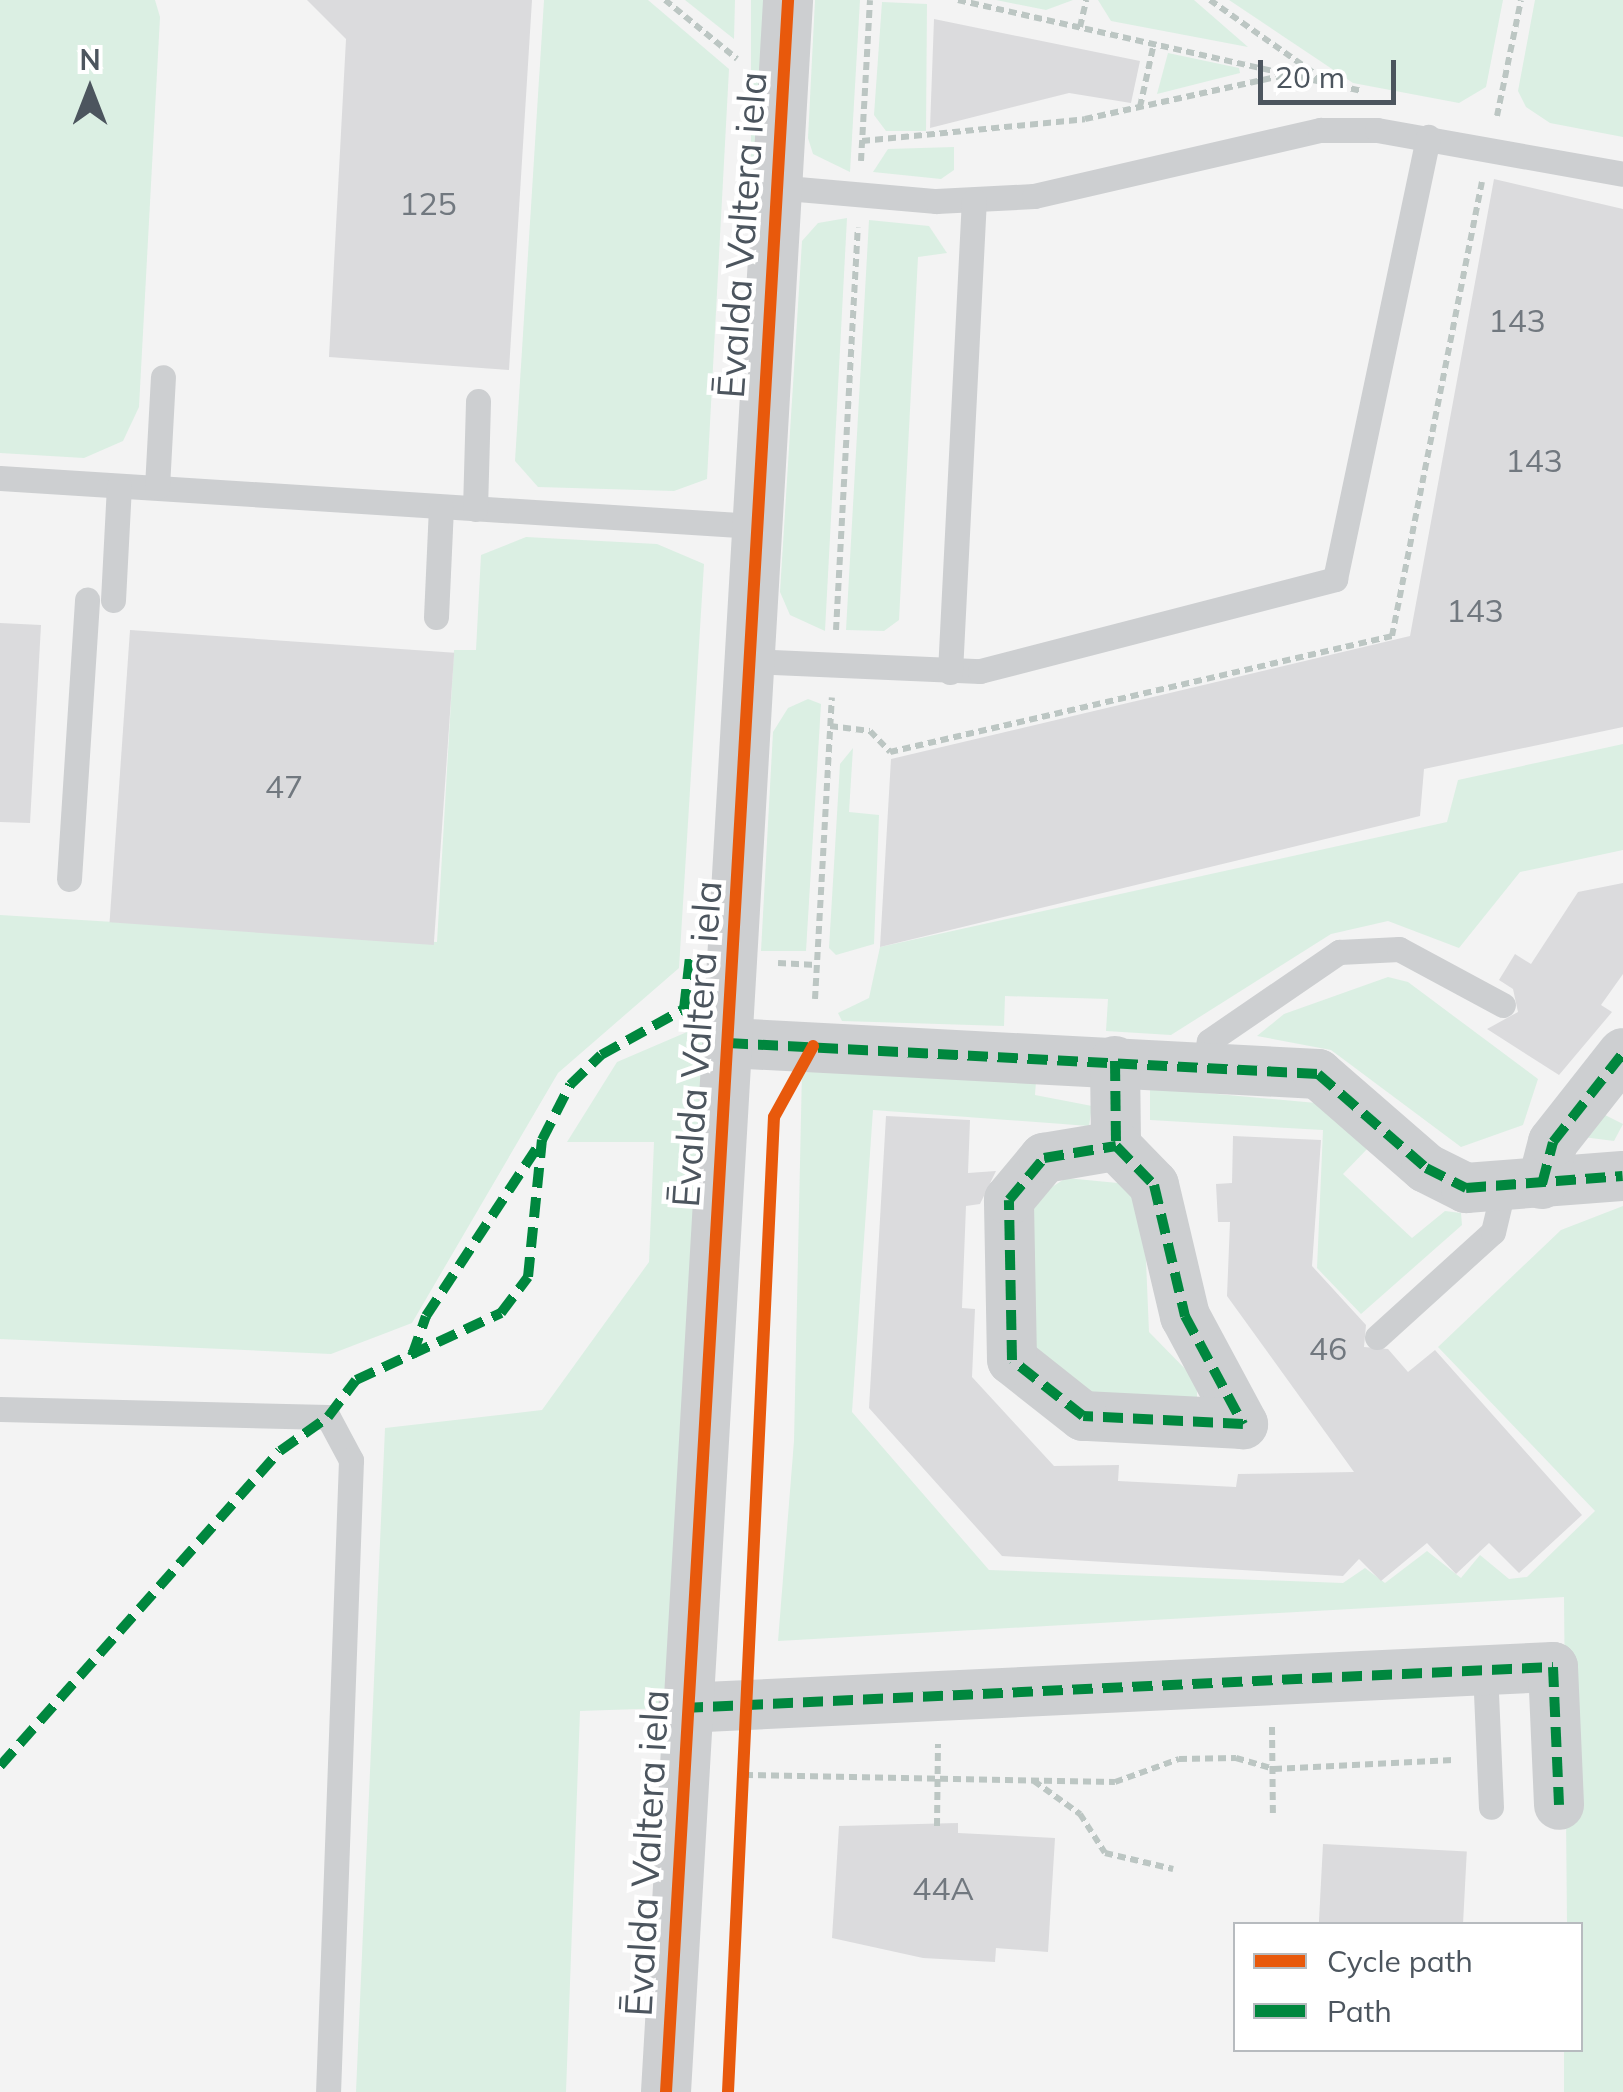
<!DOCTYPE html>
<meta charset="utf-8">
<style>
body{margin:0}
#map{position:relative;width:1623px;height:2092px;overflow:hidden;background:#f3f3f3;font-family:Mulish,sans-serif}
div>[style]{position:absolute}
.green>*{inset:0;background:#dbefe3;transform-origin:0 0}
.building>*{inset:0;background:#dbdbdd;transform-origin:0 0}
.path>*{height:6px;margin-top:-3px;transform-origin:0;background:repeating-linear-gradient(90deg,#bcc6c3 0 8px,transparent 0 13px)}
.service>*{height:25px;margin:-12.5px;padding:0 12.5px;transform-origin:12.5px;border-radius:12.5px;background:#cdcfd1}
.minor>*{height:50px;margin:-25px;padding:0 25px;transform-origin:25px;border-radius:25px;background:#cdcfd1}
.quiet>*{height:10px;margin-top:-5px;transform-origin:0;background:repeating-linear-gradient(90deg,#00873e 0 20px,transparent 0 30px)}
.cycleway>*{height:12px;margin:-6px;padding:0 6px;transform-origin:6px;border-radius:6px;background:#e8590c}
span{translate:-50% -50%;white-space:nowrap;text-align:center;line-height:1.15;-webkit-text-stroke:9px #fff;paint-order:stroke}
.number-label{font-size:32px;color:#71787f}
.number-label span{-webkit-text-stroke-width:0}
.street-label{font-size:38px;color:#4c555e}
.legend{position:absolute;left:1233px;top:1922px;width:350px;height:130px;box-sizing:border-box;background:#fff;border:2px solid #b7bbbf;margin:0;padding:12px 18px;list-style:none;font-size:30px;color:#4c555e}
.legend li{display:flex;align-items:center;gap:20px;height:50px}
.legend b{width:50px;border:2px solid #b7bbbf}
.north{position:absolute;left:40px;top:40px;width:100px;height:100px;-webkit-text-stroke:8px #fff;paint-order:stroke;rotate:0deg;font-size:28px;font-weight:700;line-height:40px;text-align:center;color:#4c555e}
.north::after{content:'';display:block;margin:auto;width:35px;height:45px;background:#4c555e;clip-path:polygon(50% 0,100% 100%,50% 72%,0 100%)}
.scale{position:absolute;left:1258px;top:60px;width:138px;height:45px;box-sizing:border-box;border:5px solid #4c555e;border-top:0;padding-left:12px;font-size:30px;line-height:35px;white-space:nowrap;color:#4c555e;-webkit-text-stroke:8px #fff;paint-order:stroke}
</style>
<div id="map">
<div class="green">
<div style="clip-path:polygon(0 0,155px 0,160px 17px,139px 407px,123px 441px,84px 458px,0 453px)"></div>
<div style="clip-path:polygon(544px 0,648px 0,729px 69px,707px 479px,674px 491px,538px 487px,515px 461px)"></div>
<div style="clip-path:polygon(685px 0,735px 0,734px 39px)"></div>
<div style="left:751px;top:0;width:13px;height:462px"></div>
<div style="clip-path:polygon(815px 0,860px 0,850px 172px,813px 154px,808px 138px)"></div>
<div style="clip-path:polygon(996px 0,1073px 0,1046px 10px)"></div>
<div style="clip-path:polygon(1098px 0,1194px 0,1248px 47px,1111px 21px)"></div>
<div style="clip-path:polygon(1229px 0,1503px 0,1486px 87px,1459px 103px,1353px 83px)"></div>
<div style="clip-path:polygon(1535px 0,1623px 0,1623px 137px,1550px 123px,1526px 107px,1518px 91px)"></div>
<div style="clip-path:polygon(882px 2px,927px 4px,926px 131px,886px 131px,874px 115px)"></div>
<div style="clip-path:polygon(1168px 53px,1239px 68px,1240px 73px,1157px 94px)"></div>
<div style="clip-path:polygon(954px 147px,954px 170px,941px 179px,873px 172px,888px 149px)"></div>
<div style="clip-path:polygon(847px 218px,825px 631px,790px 615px,780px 592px,802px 241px,818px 223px)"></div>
<div style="clip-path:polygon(869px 220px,929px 226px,947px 253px,918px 257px,899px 620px,884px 631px,846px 630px)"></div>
<div style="clip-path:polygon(526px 537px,657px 544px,704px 564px,679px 968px,558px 1073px,412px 1323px,331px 1354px,0 1339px,0 915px,437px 942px,454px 650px,476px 650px,481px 555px)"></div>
<div style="clip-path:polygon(808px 699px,821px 704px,806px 951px,761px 951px,773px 732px,788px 708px)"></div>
<div style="clip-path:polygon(1623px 744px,1623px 850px,1520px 872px,1459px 948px,1388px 921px,1331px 934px,1171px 1035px,1106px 1031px,1108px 999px,1005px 996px,1004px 1026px,842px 1021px,838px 1013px,869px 998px,880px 947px,1447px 822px,1458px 780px)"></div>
<div style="clip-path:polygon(853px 748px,849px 812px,879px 815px,874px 944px,836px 955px,829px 948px,840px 764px)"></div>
<div style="clip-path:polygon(1388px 977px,1408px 982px,1538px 1079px,1523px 1125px,1461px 1147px,1331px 1050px,1257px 1036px,1284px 1014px)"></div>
<div style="clip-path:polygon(706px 982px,668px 1708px,580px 1711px,566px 2092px,356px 2092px,385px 1428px,542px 1410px,649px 1262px,654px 1142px,567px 1142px,617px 1062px,687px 1032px)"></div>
<div style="clip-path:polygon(802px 1070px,1036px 1081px,1035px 1095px,1092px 1106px,1089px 1126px,873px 1110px,852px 1412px,989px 1570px,1343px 1583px,1365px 1568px,1385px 1583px,1427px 1551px,1461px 1578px,1480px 1555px,1509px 1579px,1527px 1577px,1595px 1511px,1438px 1347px,1561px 1230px,1623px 1206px,1623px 2092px,1564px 2092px,1564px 2050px,1580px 2050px,1580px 1924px,1567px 1924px,1564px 1597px,778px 1641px,794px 1441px)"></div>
<div style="clip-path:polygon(1150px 1088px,1327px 1104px,1369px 1147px,1343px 1174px,1412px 1238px,1445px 1211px,1461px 1213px,1462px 1225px,1361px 1314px,1317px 1268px,1323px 1130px,1150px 1120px)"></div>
<div style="clip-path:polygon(1599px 1112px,1623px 1124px,1614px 1141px,1583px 1137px)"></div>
<div style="clip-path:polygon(1066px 1178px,1128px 1184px,1145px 1237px,1149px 1332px,1197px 1381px,1197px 1407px,1086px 1395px,1024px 1353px,1024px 1205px)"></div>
</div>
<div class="building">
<div style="clip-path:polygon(307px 0,532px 0,509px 370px,329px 357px,346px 39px)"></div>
<div style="clip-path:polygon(934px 19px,1140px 61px,1131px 103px,1069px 93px,930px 128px)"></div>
<div style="clip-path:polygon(1494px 179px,1623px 209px,1623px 727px,1424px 769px,1420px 816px,880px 947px,891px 759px,1410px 636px)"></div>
<div style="clip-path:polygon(0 623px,41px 625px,30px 823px,0 822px)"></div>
<div style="left:130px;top:630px;width:325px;height:293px;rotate:4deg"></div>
<div style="clip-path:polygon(1623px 883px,1623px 974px,1601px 1005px,1612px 1012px,1559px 1075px,1487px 1029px,1518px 1012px,1513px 989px,1499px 980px,1515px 954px,1531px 964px,1578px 892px)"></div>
<div style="clip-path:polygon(886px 1116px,970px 1120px,968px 1173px,996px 1171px,980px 1204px,966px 1206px,962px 1308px,975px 1309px,972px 1377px,1054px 1466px,1119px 1465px,1118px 1481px,1236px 1487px,1238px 1474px,1354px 1472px,1227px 1296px,1230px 1222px,1218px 1222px,1216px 1184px,1232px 1183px,1233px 1136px,1321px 1140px,1312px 1266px,1366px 1325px,1364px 1347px,1388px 1349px,1408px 1372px,1435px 1350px,1582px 1515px,1519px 1573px,1489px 1543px,1456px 1574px,1427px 1543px,1381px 1581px,1359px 1559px,1343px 1576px,1002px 1556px,869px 1408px)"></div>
<div style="clip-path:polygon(958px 1823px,958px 1833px,1055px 1838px,1048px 1952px,996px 1948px,995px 1962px,923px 1958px,832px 1938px,839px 1826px)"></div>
<div style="left:1323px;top:1844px;width:144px;height:80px;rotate:3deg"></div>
</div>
<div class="path">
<div style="left:665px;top:0;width:93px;rotate:39.3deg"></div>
<div style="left:958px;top:0;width:414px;rotate:12.7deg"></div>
<div style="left:1210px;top:0;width:139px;rotate:35.1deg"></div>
<div style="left:1080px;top:27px;width:28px;rotate:-77deg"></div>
<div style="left:1140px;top:107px;width:66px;rotate:-77.7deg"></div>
<div style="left:1497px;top:116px;width:118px;rotate:-78.3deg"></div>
<div style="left:862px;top:141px;width:224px;rotate:-5.6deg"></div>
<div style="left:1085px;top:119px;width:205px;rotate:-12.4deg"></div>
<div style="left:861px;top:161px;width:161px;rotate:-86.8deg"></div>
<div style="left:836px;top:630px;width:403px;rotate:-86.9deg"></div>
<div style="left:830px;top:726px;width:40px;rotate:7.1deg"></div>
<div style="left:870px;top:731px;width:29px;rotate:46deg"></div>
<div style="left:890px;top:752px;width:515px;rotate:-13.01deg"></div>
<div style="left:1392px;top:636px;width:463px;rotate:-78.8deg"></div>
<div style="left:778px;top:963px;width:38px;rotate:3deg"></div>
<div style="left:815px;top:999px;width:302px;rotate:-86.8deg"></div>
<div style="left:1272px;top:1727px;width:89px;rotate:89.4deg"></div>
<div style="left:745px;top:1775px;width:370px;rotate:1.1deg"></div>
<div style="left:1115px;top:1782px;width:68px;rotate:-19.8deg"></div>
<div style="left:1179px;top:1759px;width:57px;rotate:-1deg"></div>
<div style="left:1236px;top:1758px;width:40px;rotate:16deg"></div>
<div style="left:1274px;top:1769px;width:179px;rotate:-2.9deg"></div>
<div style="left:1034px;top:1781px;width:57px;rotate:35.7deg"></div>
<div style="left:1080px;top:1814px;width:46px;rotate:57.3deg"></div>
<div style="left:1105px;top:1853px;width:70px;rotate:13.2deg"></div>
<div style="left:937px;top:1826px;width:82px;rotate:-89.3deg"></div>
</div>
<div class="service">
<div style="left:775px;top:187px;width:162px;rotate:5deg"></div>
<div style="left:936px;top:201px;width:98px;rotate:-2.9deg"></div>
<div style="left:1034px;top:196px;width:294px;rotate:-13deg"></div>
<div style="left:1320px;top:130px;width:57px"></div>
<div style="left:1377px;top:130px;width:250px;rotate:10.1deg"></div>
<div style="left:0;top:478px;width:756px;rotate:3.64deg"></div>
<div style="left:157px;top:487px;width:110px;rotate:-86.9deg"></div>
<div style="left:475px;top:509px;width:108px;rotate:-88.4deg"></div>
<div style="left:113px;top:600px;width:114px;rotate:-87deg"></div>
<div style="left:436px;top:617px;width:109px;rotate:-87.4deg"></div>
<div style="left:748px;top:661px;width:232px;rotate:2.5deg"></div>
<div style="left:980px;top:671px;width:367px;rotate:-14.5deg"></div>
<div style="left:1335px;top:579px;width:452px;rotate:-78.1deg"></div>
<div style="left:950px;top:672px;width:472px;rotate:-87.1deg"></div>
<div style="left:69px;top:879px;width:280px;rotate:-86.3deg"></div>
<div style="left:1205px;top:1065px;width:24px;rotate:-81deg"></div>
<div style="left:1209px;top:1041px;width:158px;rotate:-34.4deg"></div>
<div style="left:1339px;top:952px;width:60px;rotate:-2.9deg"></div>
<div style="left:1399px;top:949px;width:118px;rotate:28.3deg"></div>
<div style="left:1377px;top:1337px;width:156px;rotate:-42.2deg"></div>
<div style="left:1493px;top:1232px;width:47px;rotate:-76.6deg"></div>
<div style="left:0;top:1409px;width:328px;rotate:1.4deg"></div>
<div style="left:328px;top:1417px;width:49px;rotate:61.9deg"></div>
<div style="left:351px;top:1460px;width:632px;rotate:92.08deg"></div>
<div style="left:1485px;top:1670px;width:137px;rotate:87.5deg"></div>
</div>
<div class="minor">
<div style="left:728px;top:1043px;width:591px;rotate:3.01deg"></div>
<div style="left:1318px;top:1074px;width:143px;rotate:41deg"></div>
<div style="left:1426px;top:1168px;width:45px;rotate:26.6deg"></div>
<div style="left:1466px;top:1188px;width:157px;rotate:-4.4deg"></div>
<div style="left:1115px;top:1061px;width:85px;rotate:89.3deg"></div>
<div style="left:1116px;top:1146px;width:54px;rotate:45.7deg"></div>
<div style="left:1154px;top:1185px;width:135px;rotate:76.7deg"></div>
<div style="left:1185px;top:1316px;width:123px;rotate:61.8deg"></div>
<div style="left:1243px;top:1424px;width:160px;rotate:-177.1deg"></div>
<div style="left:1083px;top:1416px;width:90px;rotate:-141.7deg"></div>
<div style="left:1012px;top:1360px;width:160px;rotate:-91.1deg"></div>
<div style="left:1009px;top:1200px;width:55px;rotate:-50.2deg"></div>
<div style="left:1044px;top:1158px;width:73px;rotate:-9.5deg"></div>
<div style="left:1542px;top:1184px;width:43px;rotate:-75.3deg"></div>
<div style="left:1553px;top:1142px;width:113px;rotate:-51.8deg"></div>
<div style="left:683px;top:1708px;width:871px;rotate:-2.7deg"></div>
<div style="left:1553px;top:1667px;width:138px;rotate:87.5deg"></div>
<div style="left:666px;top:2092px;width:2096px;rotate:-86.66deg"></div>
</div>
<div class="quiet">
<div style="left:728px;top:1043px;width:591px;rotate:3.01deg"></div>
<div style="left:1318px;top:1074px;width:143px;rotate:41deg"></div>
<div style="left:1426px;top:1168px;width:45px;rotate:26.6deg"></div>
<div style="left:1466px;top:1188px;width:157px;rotate:-4.4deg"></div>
<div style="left:1115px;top:1061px;width:85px;rotate:89.3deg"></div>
<div style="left:1116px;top:1146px;width:54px;rotate:45.7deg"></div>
<div style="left:1154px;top:1185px;width:135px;rotate:76.7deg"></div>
<div style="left:1185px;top:1316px;width:123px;rotate:61.8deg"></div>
<div style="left:1243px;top:1424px;width:160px;rotate:-177.1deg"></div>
<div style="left:1083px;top:1416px;width:90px;rotate:-141.7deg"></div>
<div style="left:1012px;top:1360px;width:160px;rotate:-91.1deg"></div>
<div style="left:1009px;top:1200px;width:55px;rotate:-50.2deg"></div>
<div style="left:1044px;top:1158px;width:73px;rotate:-9.5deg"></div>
<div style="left:1542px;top:1184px;width:43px;rotate:-75.3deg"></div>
<div style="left:1553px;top:1142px;width:113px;rotate:-51.8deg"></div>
<div style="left:412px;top:1356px;width:42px;rotate:-70.7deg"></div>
<div style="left:426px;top:1316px;width:207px;rotate:-56.6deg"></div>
<div style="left:683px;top:1708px;width:871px;rotate:-2.7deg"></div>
<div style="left:1553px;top:1667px;width:138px;rotate:87.5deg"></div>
<div style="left:0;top:1766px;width:421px;rotate:-48.4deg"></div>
<div style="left:280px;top:1451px;width:59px;rotate:-35.3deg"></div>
<div style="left:328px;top:1417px;width:46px;rotate:-52.9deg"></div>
<div style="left:356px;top:1380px;width:160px;rotate:-24.8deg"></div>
<div style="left:501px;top:1313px;width:45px;rotate:-53.1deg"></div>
<div style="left:528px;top:1277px;width:138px;rotate:-84.2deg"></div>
<div style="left:542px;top:1140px;width:62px;rotate:-63deg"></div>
<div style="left:570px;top:1085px;width:43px;rotate:-44.1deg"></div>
<div style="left:601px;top:1055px;width:95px;rotate:-29deg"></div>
<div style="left:684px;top:1009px;width:52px;rotate:-83.4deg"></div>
</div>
<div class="cycleway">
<div style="left:666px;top:2092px;width:2096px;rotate:-86.66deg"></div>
<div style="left:728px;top:2092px;width:976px;rotate:-87.3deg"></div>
<div style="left:774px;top:1117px;width:81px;rotate:-61.2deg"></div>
</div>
<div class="number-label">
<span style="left:428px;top:203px">125</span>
<span style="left:1517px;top:320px">143</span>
<span style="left:1534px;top:460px">143</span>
<span style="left:1475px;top:610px">143</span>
<span style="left:284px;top:786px">47</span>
<span style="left:1328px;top:1348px">46</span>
<span style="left:943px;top:1888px">44A</span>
</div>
<div class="street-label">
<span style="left:742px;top:235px;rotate:-86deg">Ēvalda Valtera iela</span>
<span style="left:697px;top:1044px;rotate:-86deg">Ēvalda Valtera iela</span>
<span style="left:647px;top:1853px;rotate:-87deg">Ēvalda Valtera iela</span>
</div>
<ul class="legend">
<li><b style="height:12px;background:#e8590c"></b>Cycle path</li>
<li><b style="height:12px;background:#00873e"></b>Path</li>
</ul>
<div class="north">N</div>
<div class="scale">20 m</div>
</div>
